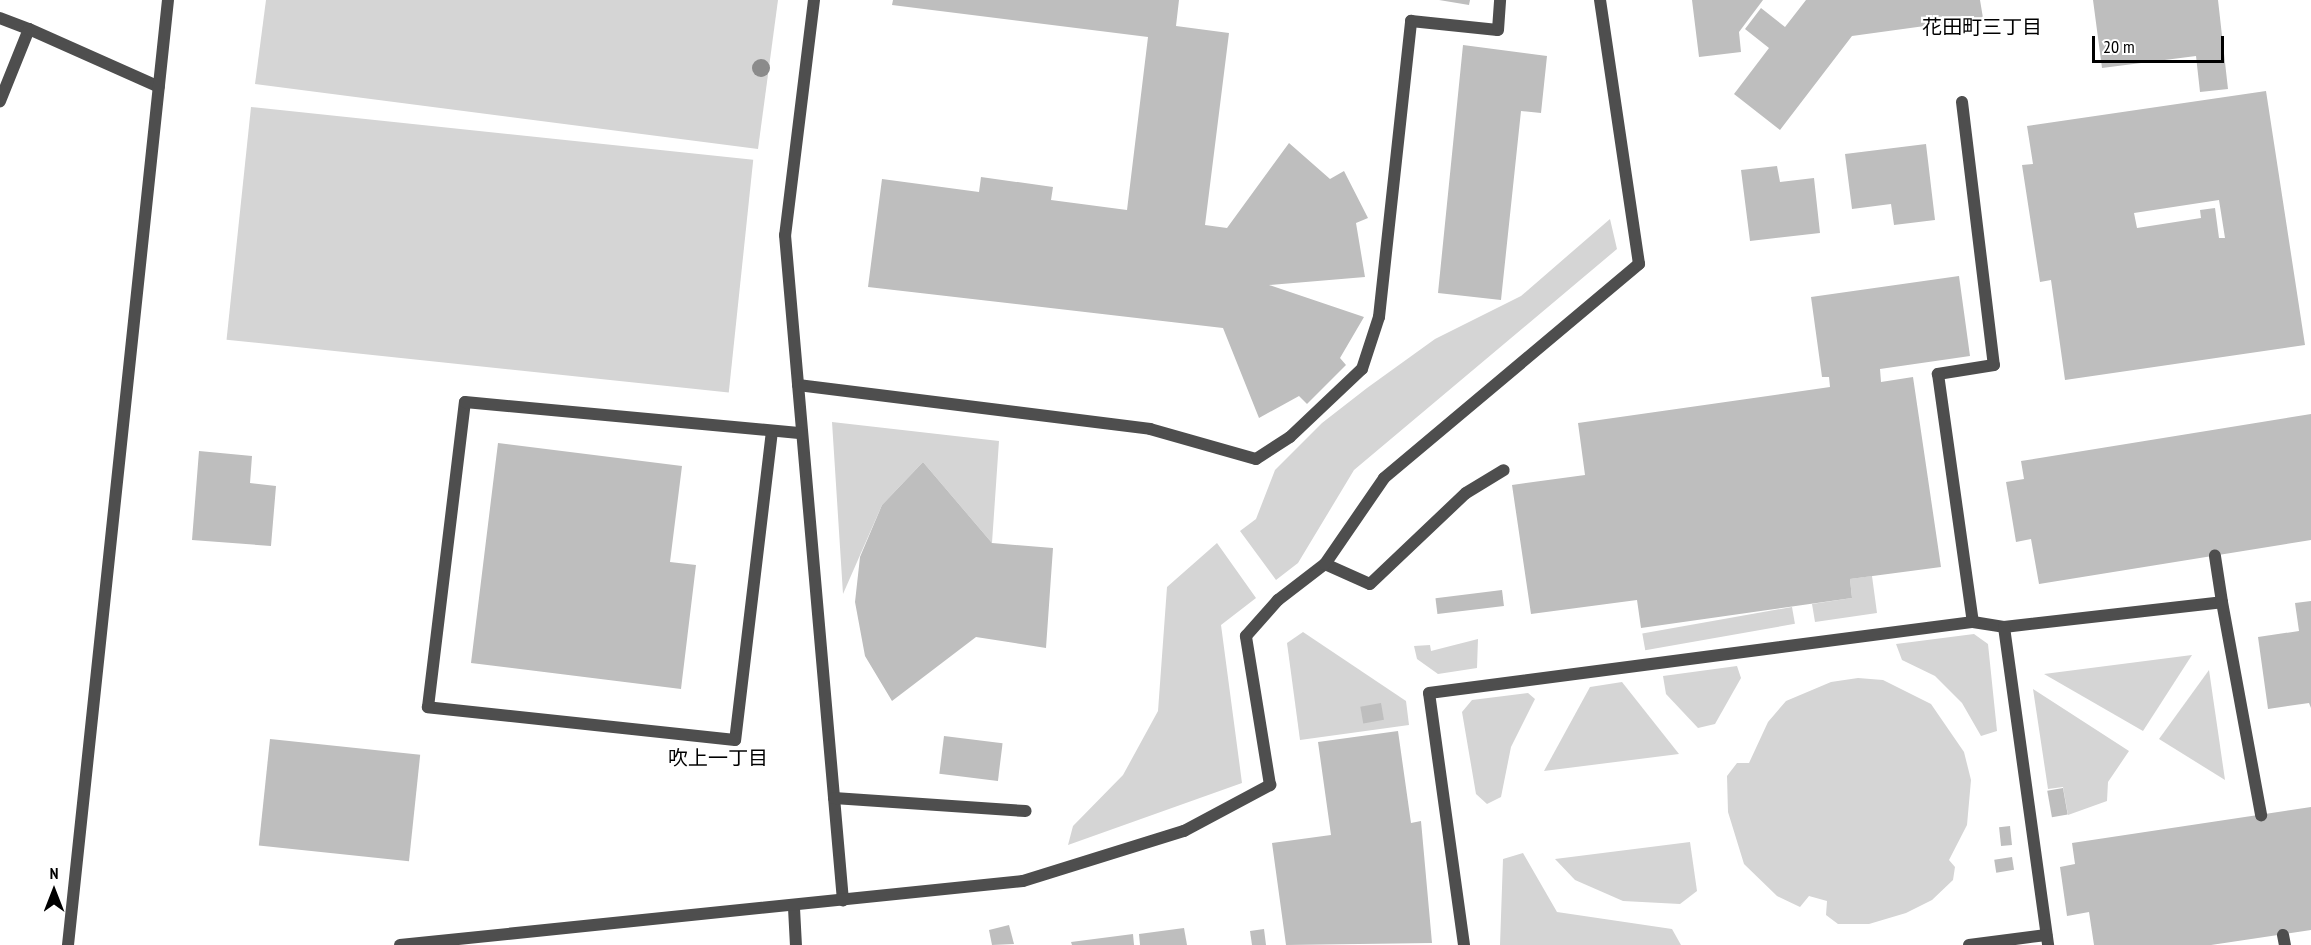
<!DOCTYPE html>
<meta charset="utf-8">
<style>
body{margin:0}
#map{position:relative;width:2311px;height:945px;overflow:hidden;background:#fff;font-family:"PT Sans Narrow","Noto Sans JP",sans-serif}
div>[style]{position:absolute}
.green>*{inset:0;background:#d5d5d5;transform-origin:0 0}
.building>*{inset:0;background:#bebebe;transform-origin:0 0}
.service>*{height:12px;margin:-6px;padding:0 6px;transform-origin:6px;border-radius:6px;background:#4e4e4e}
.pedestrian>*{height:12px;margin:-6px;padding:0 6px;transform-origin:6px;border-radius:6px;background:#4e4e4e}
.minor>*{height:12px;margin:-6px;padding:0 6px;transform-origin:6px;border-radius:6px;background:#4e4e4e}
.tertiary>*{height:12px;margin:-6px;padding:0 6px;transform-origin:6px;border-radius:6px;background:#4e4e4e}
.trees>*{width:18px;height:18px;margin:-9px;border-radius:50%;background:#8b8b8b}
span{translate:-50% -50%;white-space:nowrap;text-align:center;line-height:1.15;-webkit-text-stroke:4.5px #fff;paint-order:stroke}
.neighbourhood-label{font-size:20px;color:#000}
.north{position:absolute;left:24px;top:861px;width:60px;height:60px;-webkit-text-stroke:4px #fff;paint-order:stroke;rotate:0deg;font-size:16px;font-weight:700;line-height:24px;text-align:center;color:#000}
.north::after{content:'';display:block;margin:auto;width:21px;height:27px;background:#000;clip-path:polygon(50% 0,100% 100%,50% 72%,0 100%)}
.scale{position:absolute;left:2092px;top:36px;width:132px;height:27px;box-sizing:border-box;border:3px solid #000;border-top:0;padding-left:8px;font-size:18px;line-height:21px;white-space:nowrap;color:#000;-webkit-text-stroke:4px #fff;paint-order:stroke}
</style>
<div id="map">
<div class="green">
<div style="clip-path:polygon(266px 0,778px 0,758px 149px,255px 84px)"></div>
<div style="left:251px;top:107px;width:505px;height:234px;rotate:6deg"></div>
<div style="clip-path:polygon(1610px 219px,1617px 249px,1354px 470px,1298px 563px,1276px 580px,1240px 531px,1256px 519px,1275px 470px,1322px 423px,1367px 388px,1435px 339px,1521px 296px)"></div>
<div style="clip-path:polygon(832px 422px,999px 441px,992px 543px,923px 462px,882px 505px,843px 594px)"></div>
<div style="clip-path:polygon(1217px 543px,1256px 598px,1221px 625px,1242px 783px,1068px 845px,1073px 826px,1123px 775px,1158px 711px,1167px 587px)"></div>
<div style="clip-path:polygon(1872px 576px,1877px 613px,1815px 622px,1812px 604px,1852px 598px,1850px 579px)"></div>
<div style="left:1792px;top:607px;width:17px;height:152px;rotate:80deg"></div>
<div style="clip-path:polygon(1303px 632px,1406px 701px,1409px 725px,1300px 740px,1287px 643px)"></div>
<div style="clip-path:polygon(1974px 634px,1988px 644px,1997px 731px,1981px 736px,1962px 703px,1935px 676px,1902px 660px,1896px 644px)"></div>
<div style="clip-path:polygon(1478px 639px,1477px 668px,1438px 674px,1417px 659px,1414px 646px,1430px 645px,1431px 651px)"></div>
<div style="clip-path:polygon(2192px 655px,2143px 731px,2044px 674px)"></div>
<div style="clip-path:polygon(1737px 666px,1741px 678px,1715px 724px,1698px 728px,1666px 694px,1663px 676px)"></div>
<div style="clip-path:polygon(2209px 670px,2225px 780px,2159px 739px)"></div>
<div style="clip-path:polygon(1858px 678px,1883px 680px,1931px 704px,1964px 752px,1971px 780px,1967px 825px,1949px 860px,1955px 867px,1953px 880px,1932px 900px,1906px 913px,1869px 924px,1838px 924px,1826px 915px,1827px 901px,1809px 896px,1800px 907px,1777px 896px,1744px 864px,1728px 812px,1727px 776px,1737px 763px,1749px 763px,1768px 722px,1786px 701px,1831px 682px)"></div>
<div style="clip-path:polygon(1622px 682px,1679px 754px,1544px 771px,1590px 687px)"></div>
<div style="clip-path:polygon(2033px 689px,2129px 751px,2108px 782px,2107px 801px,2068px 815px,2063px 787px,2048px 789px)"></div>
<div style="clip-path:polygon(1528px 693px,1535px 699px,1511px 747px,1501px 797px,1487px 804px,1476px 794px,1462px 712px,1472px 700px)"></div>
<div style="clip-path:polygon(1690px 842px,1697px 891px,1680px 904px,1623px 901px,1575px 880px,1555px 859px)"></div>
<div style="clip-path:polygon(1523px 853px,1557px 912px,1672px 929px,1681px 945px,1500px 945px,1503px 859px)"></div>
</div>
<div class="building">
<div style="clip-path:polygon(893px 0,1179px 0,1176px 26px,1229px 33px,1205px 225px,1227px 228px,1289px 143px,1330px 179px,1344px 171px,1368px 218px,1356px 223px,1365px 277px,1269px 285px,1364px 317px,1340px 358px,1346px 365px,1307px 404px,1299px 396px,1259px 418px,1223px 328px,868px 287px,882px 179px,979px 192px,981px 177px,1053px 187px,1051px 200px,1127px 210px,1148px 37px,892px 5px)"></div>
<div style="clip-path:polygon(1439px 0,1470px 0,1469px 5px)"></div>
<div style="clip-path:polygon(1692px 0,1763px 0,1739px 32px,1741px 52px,1699px 57px)"></div>
<div style="clip-path:polygon(1806px 0,1980px 0,1983px 18px,1852px 36px,1780px 130px,1734px 94px,1769px 48px,1745px 29px,1761px 8px,1785px 27px)"></div>
<div style="clip-path:polygon(2093px 0,2218px 0,2228px 89px,2200px 92px,2196px 56px,2102px 68px)"></div>
<div style="clip-path:polygon(1463px 45px,1547px 56px,1541px 113px,1521px 111px,1501px 300px,1438px 293px)"></div>
<div style="clip-path:polygon(evenodd,2266px 91px,2305px 345px,2065px 380px,2051px 280px,2040px 282px,2022px 165px,2033px 164px,2027px 126px,2266px 91px,2219px 200px,2225px 238px,2219px 238px,2215px 208px,2200px 210px,2201px 218px,2137px 228px,2134px 213px,2219px 200px)"></div>
<div style="clip-path:polygon(1926px 144px,1935px 220px,1894px 225px,1891px 204px,1852px 209px,1845px 154px)"></div>
<div style="clip-path:polygon(1777px 166px,1780px 182px,1814px 178px,1820px 233px,1750px 241px,1741px 170px)"></div>
<div style="clip-path:polygon(1959px 276px,1970px 356px,1880px 369px,1881px 382px,1913px 377px,1941px 567px,1850px 579px,1852px 598px,1641px 628px,1637px 600px,1531px 614px,1512px 485px,1585px 475px,1578px 423px,1830px 387px,1829px 377px,1822px 377px,1811px 297px)"></div>
<div style="clip-path:polygon(2311px 414px,2311px 540px,2039px 584px,2031px 539px,2016px 542px,2006px 482px,2024px 479px,2021px 461px)"></div>
<div style="clip-path:polygon(498px 443px,682px 466px,670px 562px,696px 565px,681px 689px,471px 663px)"></div>
<div style="clip-path:polygon(199px 451px,252px 456px,250px 483px,276px 486px,271px 546px,192px 540px)"></div>
<div style="clip-path:polygon(923px 462px,992px 543px,1053px 548px,1046px 648px,976px 637px,892px 701px,865px 656px,855px 602px,860px 557px,882px 505px)"></div>
<div style="left:1502px;top:590px;width:16px;height:67px;rotate:83deg"></div>
<div style="clip-path:polygon(2311px 601px,2311px 708px,2309px 703px,2268px 709px,2258px 637px,2299px 631px,2295px 603px)"></div>
<div style="left:1381px;top:703px;width:17px;height:21px;rotate:80deg"></div>
<div style="clip-path:polygon(1398px 731px,1411px 823px,1421px 821px,1432px 943px,1286px 945px,1272px 843px,1331px 835px,1318px 742px)"></div>
<div style="left:944px;top:736px;width:59px;height:38px;rotate:7deg"></div>
<div style="left:270px;top:739px;width:151px;height:107px;rotate:6deg"></div>
<div style="left:2063px;top:788px;width:27px;height:16px;rotate:80deg"></div>
<div style="clip-path:polygon(2311px 807px,2311px 930px,2211px 945px,2094px 945px,2089px 912px,2067px 916px,2060px 867px,2075px 864px,2072px 843px)"></div>
<div style="left:2010px;top:826px;width:19px;height:11px;rotate:84deg"></div>
<div style="left:2012px;top:857px;width:13px;height:18px;rotate:81deg"></div>
<div style="clip-path:polygon(1009px 925px,1014px 944px,992px 945px,989px 930px)"></div>
<div style="clip-path:polygon(1184px 928px,1187px 945px,1140px 945px,1139px 934px)"></div>
<div style="clip-path:polygon(1264px 929px,1266px 945px,1252px 945px,1250px 931px)"></div>
<div style="clip-path:polygon(1133px 934px,1134px 945px,1072px 945px,1071px 942px)"></div>
</div>
<div class="service">
<div style="left:814px;top:0;width:237px;rotate:97deg"></div>
<div style="left:785px;top:235px;width:668px;rotate:85.02deg"></div>
<div style="left:0;top:18px;width:31px;rotate:21deg"></div>
<div style="left:29px;top:29px;width:78px;rotate:111.9deg"></div>
<div style="left:29px;top:29px;width:142px;rotate:24deg"></div>
<div style="left:1962px;top:102px;width:265px;rotate:83.1deg"></div>
<div style="left:1994px;top:365px;width:57px;rotate:170.9deg"></div>
<div style="left:1938px;top:374px;width:250px;rotate:82deg"></div>
<div style="left:1973px;top:622px;width:31px;rotate:9deg"></div>
<div style="left:2004px;top:627px;width:219px;rotate:-6.5deg"></div>
<div style="left:2222px;top:602px;width:47px;rotate:-98.7deg"></div>
<div style="left:798px;top:385px;width:355px;rotate:7.1deg"></div>
<div style="left:1150px;top:429px;width:110px;rotate:15.8deg"></div>
<div style="left:1256px;top:459px;width:40px;rotate:-32.9deg"></div>
<div style="left:1290px;top:437px;width:99px;rotate:-43.4deg"></div>
<div style="left:1362px;top:369px;width:55px;rotate:-71.9deg"></div>
<div style="left:1379px;top:317px;width:298px;rotate:-83.8deg"></div>
<div style="left:1411px;top:21px;width:87px;rotate:5.9deg"></div>
<div style="left:1498px;top:30px;width:30px;rotate:-86deg"></div>
<div style="left:772px;top:431px;width:311px;rotate:96.8deg"></div>
<div style="left:735px;top:740px;width:309px;rotate:-173.9deg"></div>
<div style="left:428px;top:707px;width:307px;rotate:-83.1deg"></div>
<div style="left:465px;top:402px;width:338px;rotate:5.3deg"></div>
<div style="left:1325px;top:564px;width:49px;rotate:24deg"></div>
<div style="left:1370px;top:584px;width:132px;rotate:-43.5deg"></div>
<div style="left:1466px;top:493px;width:44px;rotate:-31.2deg"></div>
<div style="left:2222px;top:602px;width:217px;rotate:79.6deg"></div>
<div style="left:2004px;top:627px;width:321px;rotate:82.1deg"></div>
<div style="left:834px;top:798px;width:192px;rotate:3.9deg"></div>
<div style="left:794px;top:908px;width:37px;rotate:87deg"></div>
<div style="left:2283px;top:935px;width:10px;rotate:79deg"></div>
</div>
<div class="pedestrian">
<div style="left:1464px;top:945px;width:254px;rotate:-97.9deg"></div>
<div style="left:1429px;top:693px;width:549px;rotate:-7.44deg"></div>
<div style="left:1969px;top:945px;width:78px;rotate:-7.4deg"></div>
</div>
<div class="minor">
<div style="left:400px;top:945px;width:626px;rotate:-5.87deg"></div>
<div style="left:1023px;top:881px;width:169px;rotate:-17.3deg"></div>
<div style="left:1184px;top:831px;width:98px;rotate:-28.1deg"></div>
<div style="left:1270px;top:785px;width:151px;rotate:-99.2deg"></div>
<div style="left:1246px;top:636px;width:48px;rotate:-48.4deg"></div>
<div style="left:1278px;top:600px;width:59px;rotate:-37.5deg"></div>
<div style="left:1325px;top:564px;width:104px;rotate:-55.5deg"></div>
<div style="left:1384px;top:478px;width:333px;rotate:-40deg"></div>
<div style="left:1639px;top:264px;width:267px;rotate:-98.4deg"></div>
</div>
<div class="tertiary">
<div style="left:68px;top:945px;width:950px;rotate:-83.96deg"></div>
</div>
<div class="trees">
<div style="left:761px;top:68px"></div>
</div>
<div class="neighbourhood-label">
<span style="left:1982px;top:27px">花田町三丁目</span>
<span style="left:718px;top:758px">吹上一丁目</span>
</div>
<div class="north">N</div>
<div class="scale">20 m</div>
</div>
